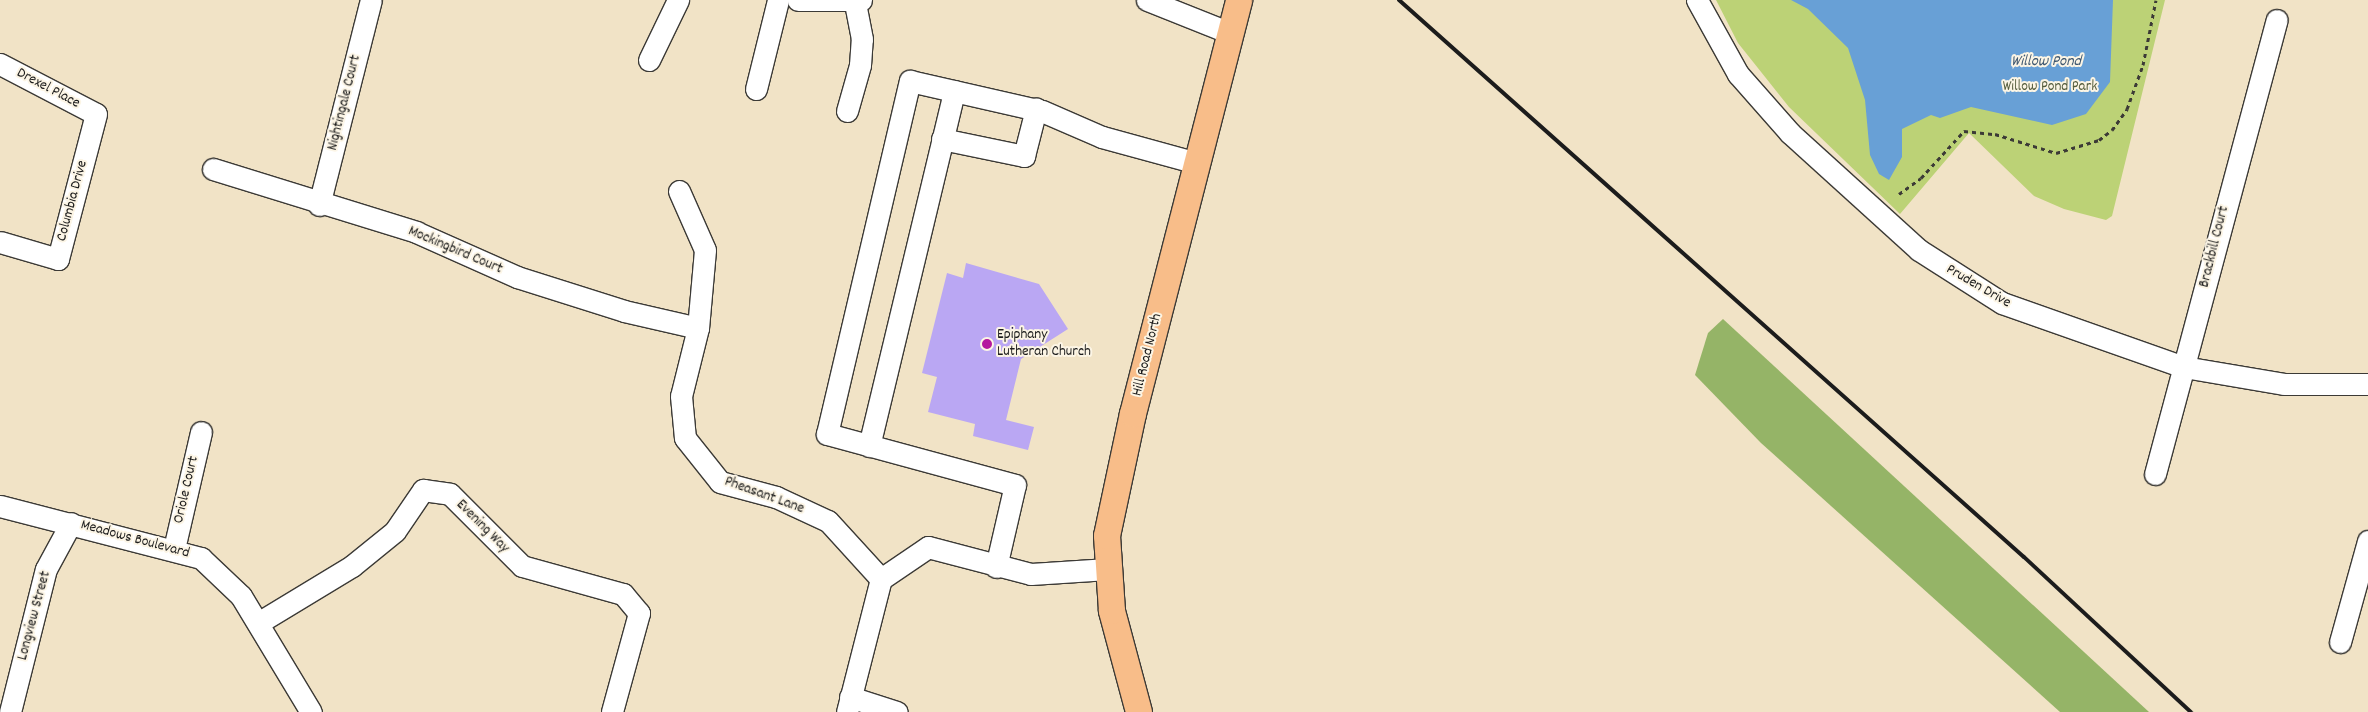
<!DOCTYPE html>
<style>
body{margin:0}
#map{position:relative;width:2368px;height:712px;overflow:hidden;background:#f1e3c6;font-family:Dekko,sans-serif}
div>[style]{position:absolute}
.green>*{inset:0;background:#bcd276}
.forest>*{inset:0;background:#95b467}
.water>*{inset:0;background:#68a0d6}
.building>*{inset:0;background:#baa7f3}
.path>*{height:3px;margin-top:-1.5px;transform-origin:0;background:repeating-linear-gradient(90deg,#3c3a36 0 4px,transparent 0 8px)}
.roads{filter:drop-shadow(1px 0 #3c3a36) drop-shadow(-1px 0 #3c3a36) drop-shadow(0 1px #3c3a36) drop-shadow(0 -1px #3c3a36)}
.minor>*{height:21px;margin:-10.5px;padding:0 10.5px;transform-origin:10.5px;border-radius:10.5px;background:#fff}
.major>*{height:26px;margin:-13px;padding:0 13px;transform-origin:13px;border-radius:13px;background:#f8bd89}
.rail>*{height:4px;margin:-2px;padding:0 2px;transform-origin:2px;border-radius:2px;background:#1c1c1c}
.dots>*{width:14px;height:14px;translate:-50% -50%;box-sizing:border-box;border:2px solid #fcf5e5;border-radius:50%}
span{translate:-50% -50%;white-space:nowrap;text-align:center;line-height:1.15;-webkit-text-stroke:4px #fcf5e5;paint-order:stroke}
.park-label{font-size:15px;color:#545c3c}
.street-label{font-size:15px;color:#1c1c1c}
.poi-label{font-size:15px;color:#1c1c1c}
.left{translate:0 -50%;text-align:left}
.water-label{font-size:16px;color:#3e5770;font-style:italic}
</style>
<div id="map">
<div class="green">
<div style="clip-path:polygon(1716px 0,2165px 0,2112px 216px,2106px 220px,2064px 209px,2034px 196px,1969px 133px,1900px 214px,1789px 107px,1738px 43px)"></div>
</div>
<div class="forest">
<div style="clip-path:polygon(1723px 319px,2149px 712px,2060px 712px,1761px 443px,1695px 375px,1708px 333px)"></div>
</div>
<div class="water">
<div style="clip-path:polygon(1791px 0,2113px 0,2110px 82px,2086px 114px,2052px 125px,1971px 107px,1940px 118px,1931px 115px,1902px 129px,1902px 157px,1889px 180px,1879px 174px,1870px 155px,1865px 100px,1848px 48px,1808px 9px)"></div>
</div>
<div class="building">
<div style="clip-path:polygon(966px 263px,1039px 284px,1068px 329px,1021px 359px,1006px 420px,1034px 427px,1028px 450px,973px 436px,975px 424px,928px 412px,937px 377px,922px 373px,947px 273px,963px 278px)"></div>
</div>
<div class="path">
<div style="left:1899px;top:194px;width:27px;rotate:-36deg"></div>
<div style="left:1921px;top:178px;width:64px;rotate:-47.5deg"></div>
<div style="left:1964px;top:131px;width:31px;rotate:6deg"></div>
<div style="left:1995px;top:134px;width:64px;rotate:17.3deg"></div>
<div style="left:2056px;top:153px;width:45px;rotate:-16.8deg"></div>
<div style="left:2099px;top:140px;width:16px;rotate:-38deg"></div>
<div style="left:2112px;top:130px;width:26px;rotate:-54deg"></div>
<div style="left:2127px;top:109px;width:47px;rotate:-70deg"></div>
<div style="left:2143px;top:65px;width:66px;rotate:-78.7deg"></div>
</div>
<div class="roads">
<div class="minor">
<div style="left:798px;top:0;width:63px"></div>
<div style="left:1147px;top:0;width:89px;rotate:21.7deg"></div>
<div style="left:1697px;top:0;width:85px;rotate:61deg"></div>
<div style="left:1738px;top:74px;width:79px;rotate:48.6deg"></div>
<div style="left:1790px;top:133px;width:174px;rotate:42.2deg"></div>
<div style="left:1919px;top:250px;width:98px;rotate:32.6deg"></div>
<div style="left:2002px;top:303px;width:193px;rotate:19.4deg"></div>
<div style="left:2184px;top:367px;width:101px;rotate:9.6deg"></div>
<div style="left:2284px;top:384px;width:84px"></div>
<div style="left:649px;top:60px;width:67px;rotate:-64.2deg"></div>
<div style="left:0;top:64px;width:108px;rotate:27.5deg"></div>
<div style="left:96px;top:114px;width:150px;rotate:104.7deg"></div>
<div style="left:58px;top:259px;width:60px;rotate:-163.7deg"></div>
<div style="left:756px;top:89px;width:92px;rotate:-76.1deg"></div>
<div style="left:847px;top:111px;width:48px;rotate:-74.2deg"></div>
<div style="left:860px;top:65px;width:26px;rotate:-86deg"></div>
<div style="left:862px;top:39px;width:38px;rotate:-101deg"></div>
<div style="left:942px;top:139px;width:84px;rotate:11.7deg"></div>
<div style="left:1024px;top:156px;width:49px;rotate:-75.7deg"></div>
<div style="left:213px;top:169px;width:213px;rotate:17.2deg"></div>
<div style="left:416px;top:232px;width:111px;rotate:24deg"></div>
<div style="left:517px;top:277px;width:112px;rotate:17.6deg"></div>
<div style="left:624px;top:311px;width:76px;rotate:12.9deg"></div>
<div style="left:679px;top:191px;width:64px;rotate:66.2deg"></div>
<div style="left:705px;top:250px;width:78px;rotate:95.1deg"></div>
<div style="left:698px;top:328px;width:70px;rotate:104deg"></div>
<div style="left:681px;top:396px;width:42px;rotate:84.6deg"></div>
<div style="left:685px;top:438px;width:56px;rotate:51.5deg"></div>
<div style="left:720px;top:482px;width:58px;rotate:15deg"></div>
<div style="left:776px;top:497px;width:57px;rotate:24.8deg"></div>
<div style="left:828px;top:521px;width:79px;rotate:47.6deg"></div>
<div style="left:319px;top:205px;width:211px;rotate:-75.8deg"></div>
<div style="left:869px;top:446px;width:365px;rotate:-76.5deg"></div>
<div style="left:2155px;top:474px;width:470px;rotate:-75deg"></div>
<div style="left:0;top:506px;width:208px;rotate:14.5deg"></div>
<div style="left:201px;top:558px;width:55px;rotate:43.5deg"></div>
<div style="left:241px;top:596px;width:135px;rotate:58.9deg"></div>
<div style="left:174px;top:549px;width:120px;rotate:-77deg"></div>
<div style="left:996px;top:567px;width:84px;rotate:-77deg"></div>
<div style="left:1015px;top:485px;width:195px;rotate:-164.8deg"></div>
<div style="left:827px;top:434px;width:363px;rotate:-76.8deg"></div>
<div style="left:910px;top:81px;width:135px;rotate:12.8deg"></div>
<div style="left:1042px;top:111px;width:65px;rotate:23.4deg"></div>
<div style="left:1102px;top:137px;width:98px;rotate:15.3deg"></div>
<div style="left:258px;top:623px;width:110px;rotate:-31.2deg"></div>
<div style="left:352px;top:566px;width:55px;rotate:-39.1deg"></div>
<div style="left:395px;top:531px;width:50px;rotate:-55.7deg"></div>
<div style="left:423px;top:490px;width:27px;rotate:8deg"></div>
<div style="left:450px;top:494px;width:102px;rotate:45deg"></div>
<div style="left:522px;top:566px;width:105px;rotate:15.5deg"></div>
<div style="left:623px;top:594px;width:25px;rotate:50deg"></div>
<div style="left:639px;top:613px;width:103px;rotate:105.3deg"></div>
<div style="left:2340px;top:642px;width:105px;rotate:-74.5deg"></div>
<div style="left:850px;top:697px;width:49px;rotate:17.7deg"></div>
<div style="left:10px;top:712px;width:147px;rotate:-75.9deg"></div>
<div style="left:46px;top:569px;width:52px;rotate:-61.5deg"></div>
<div style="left:847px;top:712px;width:137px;rotate:-75.7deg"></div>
<div style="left:881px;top:579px;width:57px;rotate:-34.2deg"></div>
<div style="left:928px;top:547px;width:106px;rotate:14.7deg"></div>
<div style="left:1031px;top:574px;width:77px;rotate:-3.7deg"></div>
</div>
<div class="major">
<div style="left:1139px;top:712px;width:105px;rotate:-105deg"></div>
<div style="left:1112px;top:611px;width:75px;rotate:-93.8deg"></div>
<div style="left:1107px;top:536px;width:125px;rotate:-78deg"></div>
<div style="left:1133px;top:414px;width:427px;rotate:-75.6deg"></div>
</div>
</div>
<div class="rail">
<div style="left:1399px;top:0;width:837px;rotate:41.71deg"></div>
<div style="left:2024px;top:557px;width:228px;rotate:42.9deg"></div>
</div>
<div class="dots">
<div style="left:987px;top:344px;background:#b5179e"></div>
</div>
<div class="park-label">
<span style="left:2050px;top:88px">Willow Pond Park</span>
</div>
<div class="street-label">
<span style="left:48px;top:89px;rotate:28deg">Drexel Place</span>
<span style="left:345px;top:103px;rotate:-76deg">Nightingale Court</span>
<span style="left:73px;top:201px;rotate:-75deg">Columbia Drive</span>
<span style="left:2215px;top:247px;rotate:-76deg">Brackbill Court</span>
<span style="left:455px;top:251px;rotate:23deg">Mockingbird Court</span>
<span style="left:1978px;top:287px;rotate:30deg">Pruden Drive</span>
<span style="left:1148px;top:355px;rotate:-76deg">Hill Road North</span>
<span style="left:187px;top:490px;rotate:-77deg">Oriole Court</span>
<span style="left:764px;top:496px;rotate:20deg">Pheasant Lane</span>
<span style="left:482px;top:527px;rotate:45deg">Evening Way</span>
<span style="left:135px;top:540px;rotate:15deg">Meadows Boulevard</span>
<span style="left:35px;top:616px;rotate:-75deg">Longview Street</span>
</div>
<div class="poi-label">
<span class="left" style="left:997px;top:344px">Epiphany<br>Lutheran Church</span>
</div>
<div class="water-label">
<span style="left:2046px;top:62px">Willow Pond</span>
</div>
</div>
